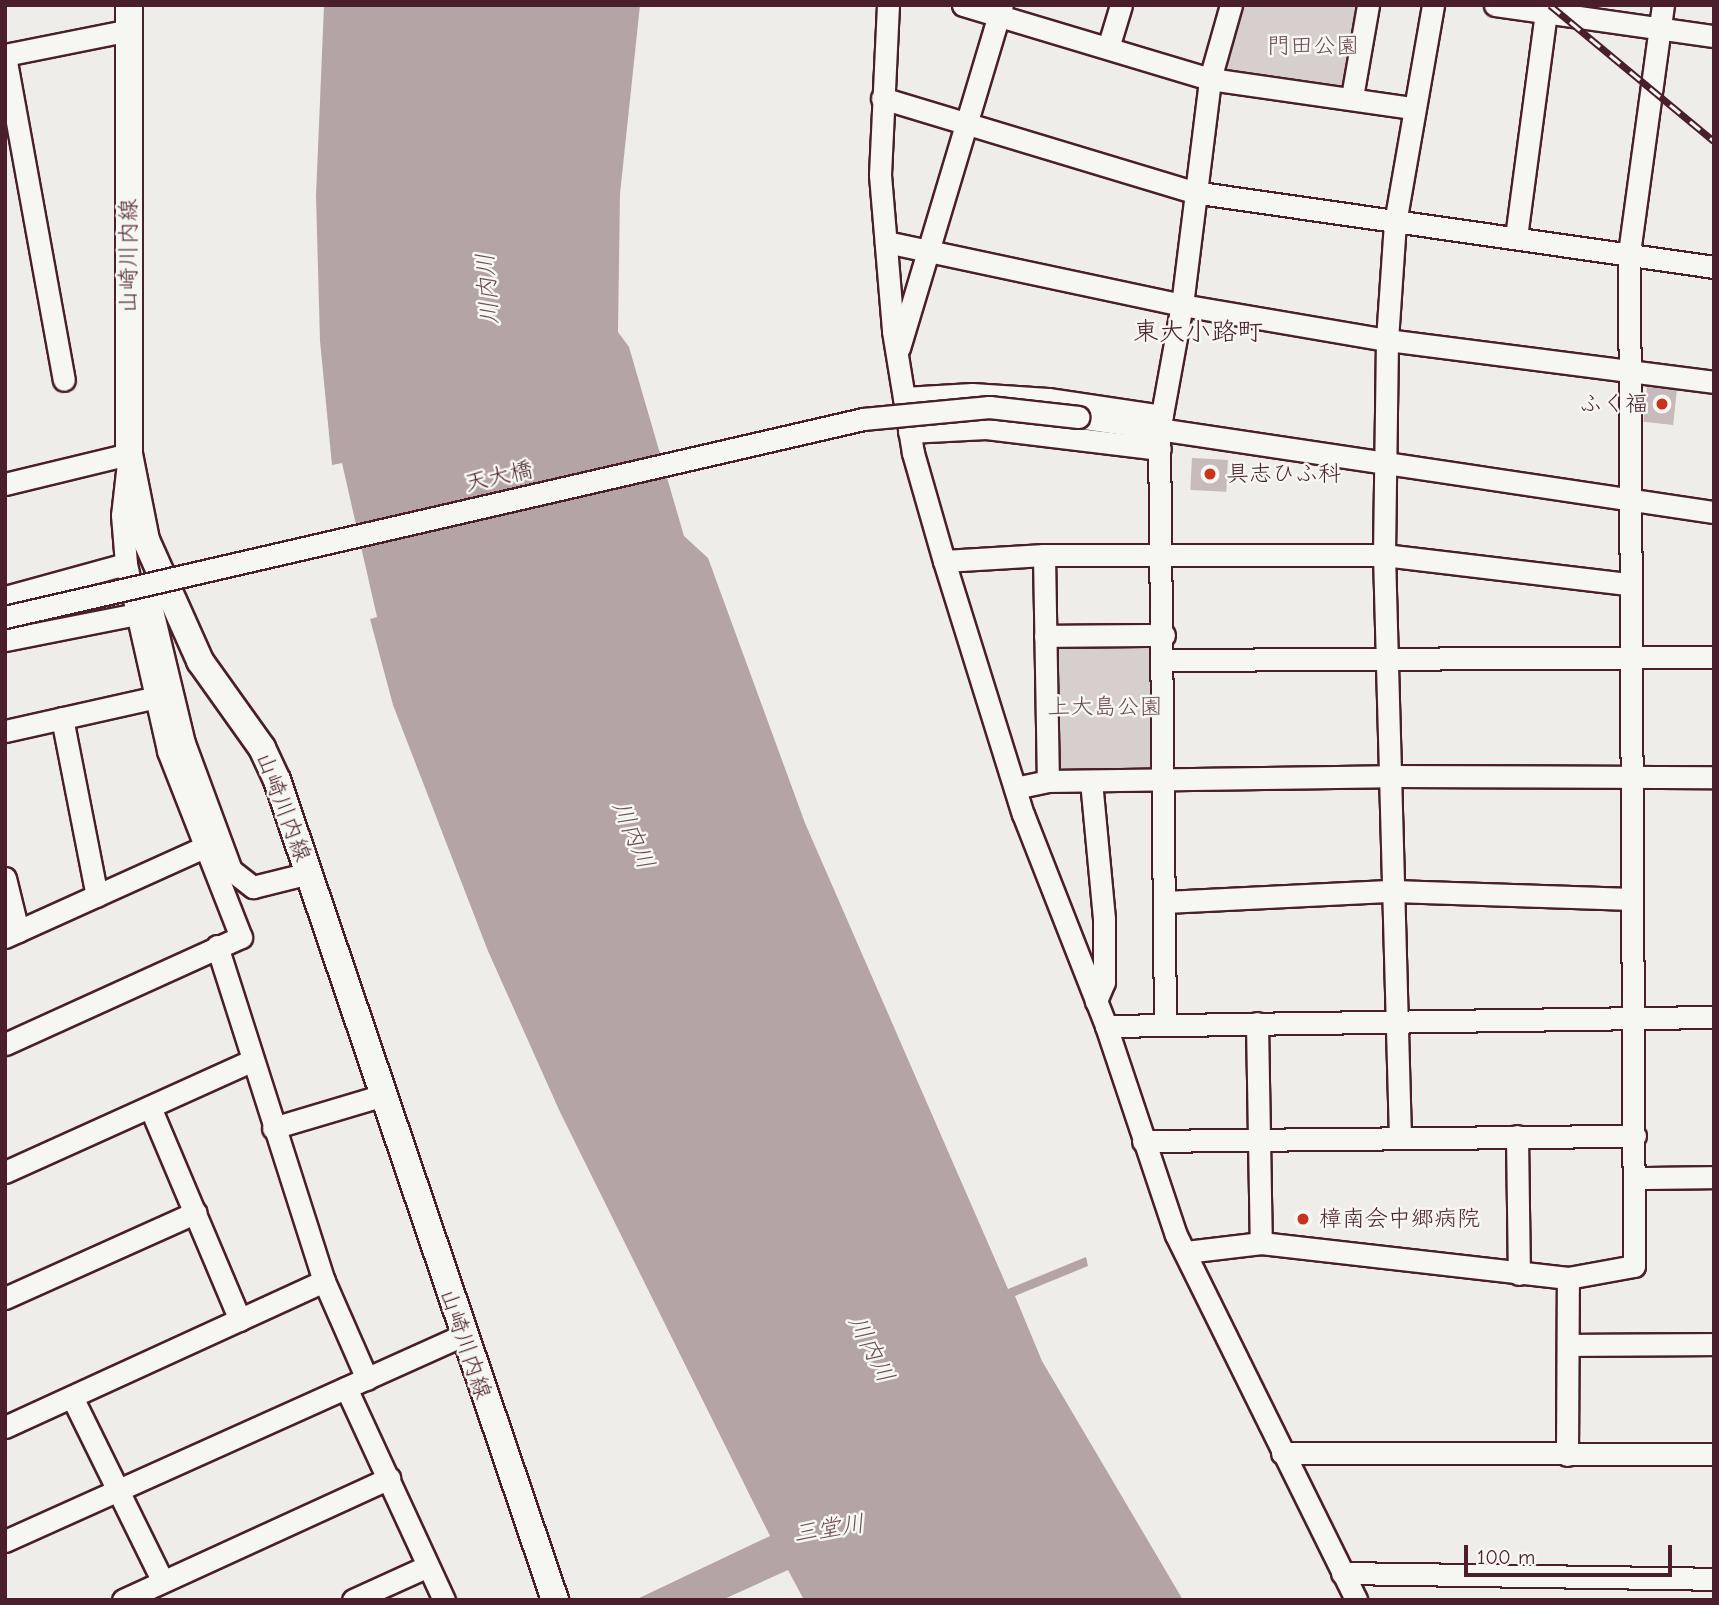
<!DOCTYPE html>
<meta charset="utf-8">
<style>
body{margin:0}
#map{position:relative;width:1719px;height:1605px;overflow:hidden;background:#efedea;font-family:"Comic Neue","Klee One",sans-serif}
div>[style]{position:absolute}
.green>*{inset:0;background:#d7cfce;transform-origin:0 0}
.water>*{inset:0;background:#b4a4a5}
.building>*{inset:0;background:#c6babb;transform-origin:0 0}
.roads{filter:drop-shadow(2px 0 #4a1f2b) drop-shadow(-2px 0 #4a1f2b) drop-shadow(0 2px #4a1f2b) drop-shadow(0 -2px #4a1f2b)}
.minor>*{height:21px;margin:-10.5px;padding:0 10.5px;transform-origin:10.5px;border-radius:10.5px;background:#f6f6f2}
.major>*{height:26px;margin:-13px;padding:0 13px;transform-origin:13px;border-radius:13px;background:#f6f6f2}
.rail>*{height:7px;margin-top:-3.5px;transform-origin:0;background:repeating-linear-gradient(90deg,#f6f6f2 0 13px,#4a1f2b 0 26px);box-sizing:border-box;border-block:2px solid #4a1f2b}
.bridges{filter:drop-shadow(2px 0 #4a1f2b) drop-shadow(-2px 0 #4a1f2b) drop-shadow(0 2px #4a1f2b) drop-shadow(0 -2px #4a1f2b)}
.minor-bridge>*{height:21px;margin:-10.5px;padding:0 10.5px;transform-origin:10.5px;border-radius:10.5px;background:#f6f6f2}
.dots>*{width:19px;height:19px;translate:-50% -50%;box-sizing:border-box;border:4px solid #f6f6f2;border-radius:50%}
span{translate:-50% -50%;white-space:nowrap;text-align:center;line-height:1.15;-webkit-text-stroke:5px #f6f6f2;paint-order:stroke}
.park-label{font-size:23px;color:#6d4b54}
.street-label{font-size:23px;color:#4a1f2b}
.poi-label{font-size:23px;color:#4a1f2b}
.right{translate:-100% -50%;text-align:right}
.left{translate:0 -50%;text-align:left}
.water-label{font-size:24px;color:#6f4e56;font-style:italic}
.quarter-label{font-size:26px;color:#4a1f2b}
.frame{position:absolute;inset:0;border:7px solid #4a1f2b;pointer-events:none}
.scale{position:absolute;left:1464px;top:1545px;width:208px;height:32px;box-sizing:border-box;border:4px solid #4a1f2b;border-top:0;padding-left:9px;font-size:21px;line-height:24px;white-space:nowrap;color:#4a1f2b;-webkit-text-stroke:5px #f6f6f2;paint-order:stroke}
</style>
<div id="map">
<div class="green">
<div style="clip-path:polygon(1242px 5px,1362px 5px,1348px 90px,1225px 73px)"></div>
<div style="left:1156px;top:641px;width:131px;height:103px;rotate:90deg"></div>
</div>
<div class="water">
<div style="clip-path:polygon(324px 5px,640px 5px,620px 194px,618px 332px,629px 347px,684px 536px,708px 558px,805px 823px,1008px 1289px,1086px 1257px,1088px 1266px,1015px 1296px,1042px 1361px,1183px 1600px,804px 1600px,788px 1570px,722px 1600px,635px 1600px,770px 1536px,560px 1112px,488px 951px,393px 705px,370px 619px,377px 617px,342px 463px,332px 465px,320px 341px,316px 196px)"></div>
</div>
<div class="building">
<div style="left:1647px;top:387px;width:30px;height:35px;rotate:6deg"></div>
<div style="left:1192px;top:458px;width:36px;height:32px;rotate:3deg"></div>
</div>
<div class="roads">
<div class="minor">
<div style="left:888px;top:5px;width:170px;rotate:92.7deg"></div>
<div style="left:880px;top:175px;width:157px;rotate:85.2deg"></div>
<div style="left:893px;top:331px;width:124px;rotate:80.7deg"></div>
<div style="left:913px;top:453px;width:112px;rotate:74deg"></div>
<div style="left:944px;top:561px;width:265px;rotate:72.7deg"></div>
<div style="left:1023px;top:814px;width:228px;rotate:68.6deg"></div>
<div style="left:1106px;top:1026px;width:220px;rotate:71.5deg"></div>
<div style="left:1176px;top:1235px;width:407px;rotate:63.7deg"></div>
<div style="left:963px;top:5px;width:258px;rotate:16.7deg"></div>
<div style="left:1210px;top:79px;width:203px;rotate:8.2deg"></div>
<div style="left:1495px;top:5px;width:221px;rotate:8.1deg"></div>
<div style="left:1108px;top:48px;width:45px;rotate:-73.2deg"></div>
<div style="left:5px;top:55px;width:127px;rotate:-11.3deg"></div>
<div style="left:5px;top:56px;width:329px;rotate:79.7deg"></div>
<div style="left:1352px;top:97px;width:93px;rotate:-80.1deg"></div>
<div style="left:882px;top:98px;width:325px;rotate:16.8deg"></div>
<div style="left:1193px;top:192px;width:526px;rotate:8.19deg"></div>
<div style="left:1516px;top:237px;width:234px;rotate:-82.4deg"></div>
<div style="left:886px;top:242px;width:303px;rotate:12deg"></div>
<div style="left:1182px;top:305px;width:208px;rotate:9.7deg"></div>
<div style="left:1387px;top:340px;width:330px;rotate:7.3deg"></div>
<div style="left:899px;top:348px;width:358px;rotate:-73.3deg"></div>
<div style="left:904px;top:398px;width:68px;rotate:-3.4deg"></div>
<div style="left:972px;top:394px;width:76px;rotate:3.8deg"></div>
<div style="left:1048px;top:399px;width:115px;rotate:8.5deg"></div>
<div style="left:1078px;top:417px;width:643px;rotate:8.5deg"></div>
<div style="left:909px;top:432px;width:77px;rotate:-3deg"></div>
<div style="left:986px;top:428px;width:175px;rotate:6.9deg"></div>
<div style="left:5px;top:484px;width:128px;rotate:-13.6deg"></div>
<div style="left:129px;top:454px;width:61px;rotate:96.5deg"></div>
<div style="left:122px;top:515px;width:49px;rotate:85.3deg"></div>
<div style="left:1044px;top:555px;width:226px;rotate:89deg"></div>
<div style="left:944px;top:561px;width:100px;rotate:-3.4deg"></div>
<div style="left:1044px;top:555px;width:340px"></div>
<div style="left:1384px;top:555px;width:247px;rotate:6.8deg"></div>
<div style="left:146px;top:585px;width:163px;rotate:76.5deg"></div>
<div style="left:184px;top:743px;width:135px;rotate:69.7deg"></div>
<div style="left:231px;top:870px;width:28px;rotate:38deg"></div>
<div style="left:253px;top:887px;width:58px;rotate:-14deg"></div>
<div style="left:5px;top:597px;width:125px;rotate:-15.3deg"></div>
<div style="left:126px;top:564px;width:192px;rotate:77.3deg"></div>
<div style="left:168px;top:751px;width:200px;rotate:68.6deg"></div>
<div style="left:241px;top:937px;width:259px;rotate:155.6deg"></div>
<div style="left:1045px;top:636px;width:119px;rotate:-0.5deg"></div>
<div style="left:5px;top:640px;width:134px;rotate:-11.2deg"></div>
<div style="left:1164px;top:660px;width:550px;rotate:-0.31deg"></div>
<div style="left:62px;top:718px;width:181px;rotate:78.9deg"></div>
<div style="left:5px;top:731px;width:152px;rotate:-12.6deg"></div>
<div style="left:1091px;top:781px;width:139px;rotate:84.6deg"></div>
<div style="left:1104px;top:919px;width:63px;rotate:90deg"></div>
<div style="left:1104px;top:982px;width:21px;rotate:113deg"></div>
<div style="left:1015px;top:788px;width:34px;rotate:-12deg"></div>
<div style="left:1048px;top:781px;width:342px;rotate:-0.8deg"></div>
<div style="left:1390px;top:776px;width:324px;rotate:0.2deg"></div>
<div style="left:5px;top:878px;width:55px;rotate:76.2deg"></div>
<div style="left:1165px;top:902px;width:228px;rotate:-2.8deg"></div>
<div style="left:1393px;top:891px;width:239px;rotate:1.9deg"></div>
<div style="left:5px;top:937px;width:218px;rotate:-24.3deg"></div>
<div style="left:217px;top:946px;width:352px;rotate:72.3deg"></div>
<div style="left:324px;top:1281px;width:107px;rotate:66.3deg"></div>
<div style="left:1257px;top:1023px;width:220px;rotate:89deg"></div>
<div style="left:1165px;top:1024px;width:593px;rotate:-90.58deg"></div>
<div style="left:1159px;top:431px;width:128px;rotate:-79.7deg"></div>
<div style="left:1182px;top:305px;width:228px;rotate:-82.9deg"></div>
<div style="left:1210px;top:79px;width:77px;rotate:-74.2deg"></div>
<div style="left:1106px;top:1026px;width:608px;rotate:-0.85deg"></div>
<div style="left:150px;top:1107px;width:231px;rotate:67.1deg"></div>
<div style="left:273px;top:1128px;width:116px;rotate:-16.6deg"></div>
<div style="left:1517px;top:1136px;width:138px;rotate:89.2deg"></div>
<div style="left:1400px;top:1138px;width:583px;rotate:-91.57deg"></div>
<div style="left:1384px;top:555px;width:215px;rotate:-89.2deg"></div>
<div style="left:1387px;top:340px;width:117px;rotate:-86.1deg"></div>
<div style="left:1395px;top:223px;width:221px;rotate:-80.1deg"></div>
<div style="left:1143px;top:1141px;width:492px;rotate:-0.6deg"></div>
<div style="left:5px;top:1172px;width:270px;rotate:-24.3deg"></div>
<div style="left:1636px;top:1178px;width:78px;rotate:-0.7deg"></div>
<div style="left:1186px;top:1252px;width:76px;rotate:-6.8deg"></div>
<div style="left:1261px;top:1243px;width:309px;rotate:6.5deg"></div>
<div style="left:1568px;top:1278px;width:67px;rotate:-10.3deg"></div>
<div style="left:1634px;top:1266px;width:1013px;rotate:-90.28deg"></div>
<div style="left:1629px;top:253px;width:250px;rotate:-82.2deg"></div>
<div style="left:5px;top:1298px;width:209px;rotate:-24.2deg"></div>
<div style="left:1569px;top:1345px;width:145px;rotate:-0.4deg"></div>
<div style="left:346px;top:1388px;width:234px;rotate:65.2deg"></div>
<div style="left:72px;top:1397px;width:204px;rotate:63.8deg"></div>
<div style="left:5px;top:1427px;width:351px;rotate:-24.6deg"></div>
<div style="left:1282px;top:1453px;width:432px;rotate:0.1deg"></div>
<div style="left:1567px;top:1455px;width:177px;rotate:-89.7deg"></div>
<div style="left:5px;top:1541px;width:500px;rotate:-24.2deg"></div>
<div style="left:1342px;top:1573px;width:372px;rotate:0.9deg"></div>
<div style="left:123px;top:1600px;width:293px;rotate:-24.6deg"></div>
<div style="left:353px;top:1600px;width:82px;rotate:-24.4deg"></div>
</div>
<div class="major">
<div style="left:129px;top:5px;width:449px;rotate:90deg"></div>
<div style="left:129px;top:454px;width:88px;rotate:78.8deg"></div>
<div style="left:146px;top:540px;width:133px;rotate:65.9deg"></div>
<div style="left:200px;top:661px;width:107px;rotate:54.5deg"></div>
<div style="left:262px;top:748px;width:35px;rotate:65deg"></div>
<div style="left:277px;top:780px;width:866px;rotate:71.27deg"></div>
</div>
</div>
<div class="rail">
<div style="left:1550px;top:5px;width:213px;rotate:39.7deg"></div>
</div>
<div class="bridges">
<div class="minor-bridge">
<div style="left:5px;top:617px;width:881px;rotate:-12.99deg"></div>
<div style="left:863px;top:419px;width:127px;rotate:-5.4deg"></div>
<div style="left:989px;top:407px;width:90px;rotate:6.4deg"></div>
</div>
</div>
<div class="dots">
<div style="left:1662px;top:404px;background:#c8321e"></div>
<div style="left:1210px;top:474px;background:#c8321e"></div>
<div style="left:1303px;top:1219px;background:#c8321e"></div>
</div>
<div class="park-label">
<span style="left:1313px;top:46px">門田公園</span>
<span style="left:1105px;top:707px">上大島公園</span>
</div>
<div class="street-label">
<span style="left:129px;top:256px;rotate:-90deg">山崎川内線</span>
<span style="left:499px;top:477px;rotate:-13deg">天大橋</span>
<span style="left:283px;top:807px;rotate:69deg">山崎川内線</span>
<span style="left:465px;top:1344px;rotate:71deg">山崎川内線</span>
</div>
<div class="poi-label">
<span class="right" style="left:1648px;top:404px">ふく福</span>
<span class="left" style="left:1226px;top:474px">具志ひふ科</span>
<span class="left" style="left:1319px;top:1219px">樟南会中郷病院</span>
</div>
<div class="water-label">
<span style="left:488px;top:289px;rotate:-94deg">川内川</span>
<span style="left:633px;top:835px;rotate:67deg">川内川</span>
<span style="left:871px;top:1349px;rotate:63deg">川内川</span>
<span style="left:829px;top:1529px;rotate:-9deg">三堂川</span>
</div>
<div class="quarter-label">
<span style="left:1198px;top:333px">東大小路町</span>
</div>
<div class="frame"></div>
<div class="scale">100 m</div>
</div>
